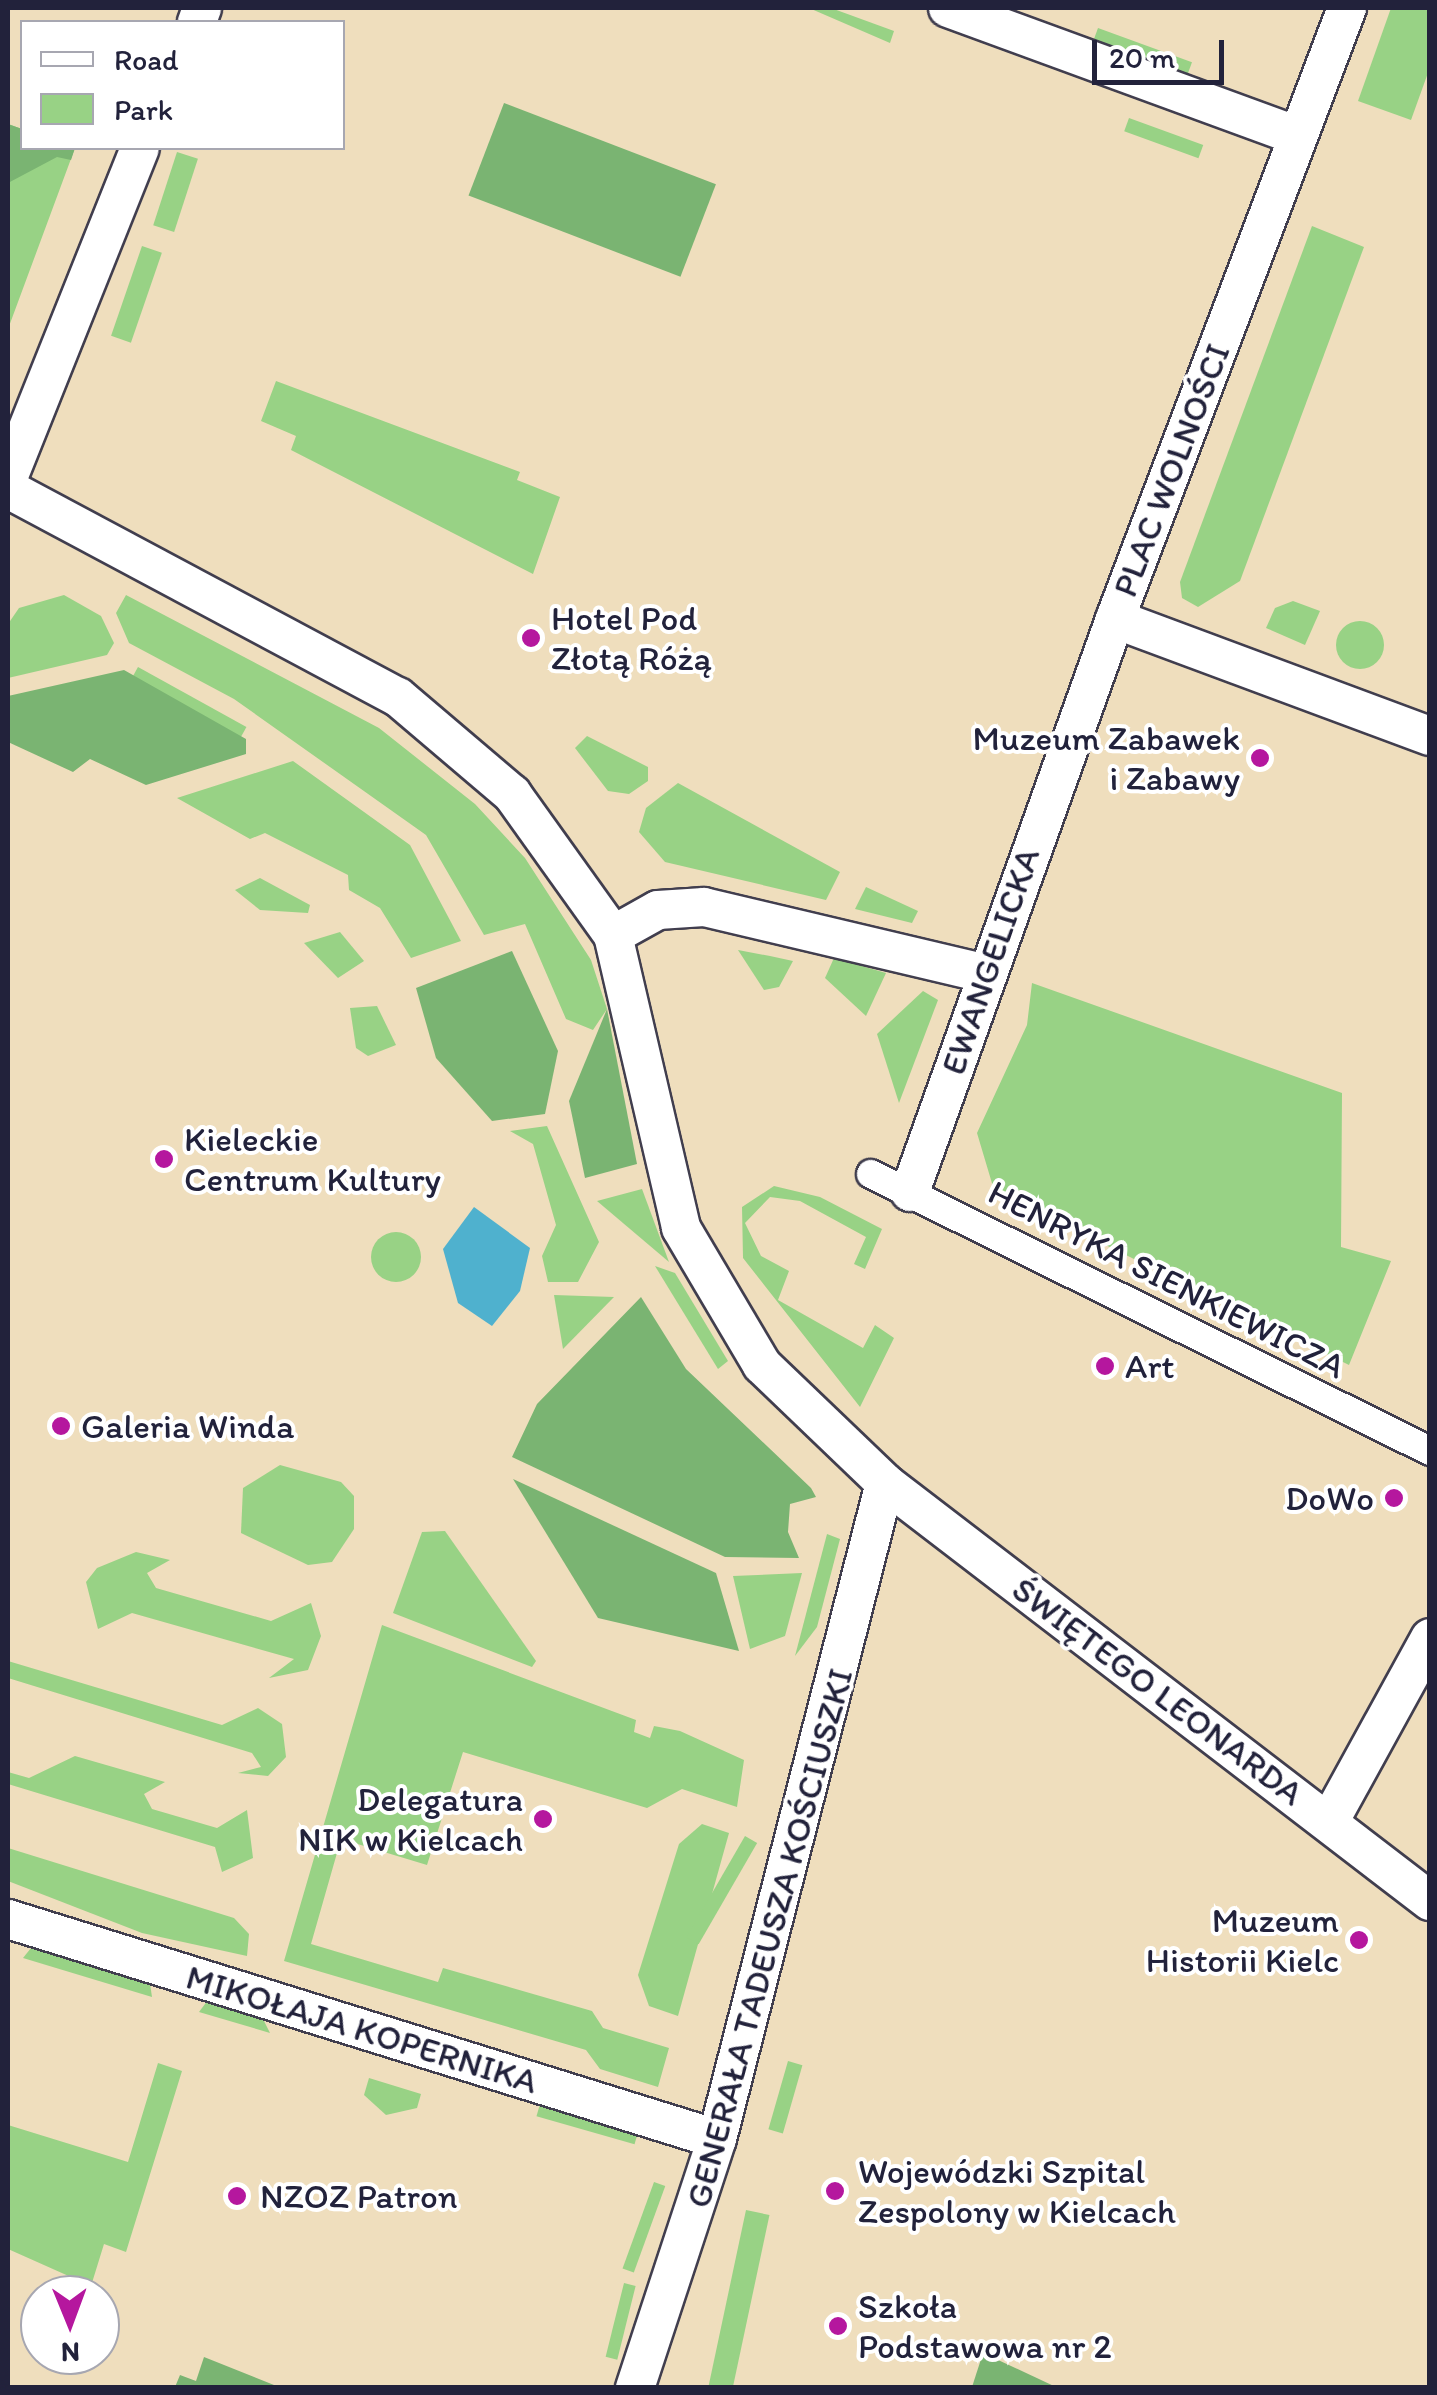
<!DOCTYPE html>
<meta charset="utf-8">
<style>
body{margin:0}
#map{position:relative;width:1437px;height:2395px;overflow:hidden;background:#efdebd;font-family:Itim,sans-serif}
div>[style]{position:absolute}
.green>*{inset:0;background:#98d285;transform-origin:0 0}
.round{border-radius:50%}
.forest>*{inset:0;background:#7ab472;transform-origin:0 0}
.water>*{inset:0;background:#4fb1ce}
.roads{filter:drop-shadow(2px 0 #413e4e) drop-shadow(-2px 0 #413e4e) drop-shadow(0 2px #413e4e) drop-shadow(0 -2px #413e4e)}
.pedestrian>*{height:28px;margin:-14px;padding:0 14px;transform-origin:14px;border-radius:14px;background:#fff}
.minor>*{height:38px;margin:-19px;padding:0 19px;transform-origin:19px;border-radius:19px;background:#fff}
.dots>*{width:28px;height:28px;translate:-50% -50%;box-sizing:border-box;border:5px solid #fff;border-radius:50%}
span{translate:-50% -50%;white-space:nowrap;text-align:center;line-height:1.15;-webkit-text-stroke:8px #fff;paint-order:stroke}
.street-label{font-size:35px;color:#22223b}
.poi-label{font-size:35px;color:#22223b}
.left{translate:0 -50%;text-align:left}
.right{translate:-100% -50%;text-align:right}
.frame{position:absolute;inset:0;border:10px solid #22223b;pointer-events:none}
.legend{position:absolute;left:20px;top:20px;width:325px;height:130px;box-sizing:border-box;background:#fff;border:2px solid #a7a7b1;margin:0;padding:12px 18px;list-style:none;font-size:30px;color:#22223b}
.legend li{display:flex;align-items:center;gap:20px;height:50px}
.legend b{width:50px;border:2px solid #a7a7b1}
.north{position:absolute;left:20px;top:2275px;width:100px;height:100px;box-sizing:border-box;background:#fff;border:2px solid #a7a7b1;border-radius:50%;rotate:179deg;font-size:28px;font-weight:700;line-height:40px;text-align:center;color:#22223b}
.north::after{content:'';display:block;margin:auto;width:35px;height:45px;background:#b5179e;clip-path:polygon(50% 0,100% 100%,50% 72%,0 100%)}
.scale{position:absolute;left:1092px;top:40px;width:132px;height:45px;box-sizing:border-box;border:5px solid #22223b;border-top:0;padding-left:12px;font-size:30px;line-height:35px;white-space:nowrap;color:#22223b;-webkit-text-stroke:8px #fff;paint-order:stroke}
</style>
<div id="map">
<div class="green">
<div style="clip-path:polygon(809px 8px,831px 8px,894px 31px,890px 43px)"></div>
<div style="clip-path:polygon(1391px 8px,1429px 8px,1429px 70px,1411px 120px,1358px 101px)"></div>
<div style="left:1098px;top:28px;width:100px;height:13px;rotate:20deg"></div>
<div style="left:1129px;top:118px;width:79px;height:14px;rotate:20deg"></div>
<div style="clip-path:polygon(8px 124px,22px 129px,22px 148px,75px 148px,8px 329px)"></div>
<div style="left:177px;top:152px;width:22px;height:77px;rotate:18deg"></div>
<div style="clip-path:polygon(1312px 226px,1364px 247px,1240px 581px,1198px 607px,1182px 598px,1180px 582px)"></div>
<div style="left:142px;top:246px;width:21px;height:95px;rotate:19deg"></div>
<div style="clip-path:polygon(276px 381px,520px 472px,517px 480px,560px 497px,533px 574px,291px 450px,296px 436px,261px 421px)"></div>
<div style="clip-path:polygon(64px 595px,101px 616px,114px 643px,107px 655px,8px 678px,8px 624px,19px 608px)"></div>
<div style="clip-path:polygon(126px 595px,379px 728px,475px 804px,525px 858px,591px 960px,607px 1009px,593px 1030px,566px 1019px,525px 924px,484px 935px,426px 835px,234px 699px,129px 643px,116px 613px)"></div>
<div style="clip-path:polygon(1293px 601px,1320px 611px,1305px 645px,1266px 628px,1275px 608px)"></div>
<div class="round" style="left:1336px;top:621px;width:48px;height:48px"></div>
<div style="left:138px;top:667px;width:124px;height:14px;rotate:29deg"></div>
<div style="clip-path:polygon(587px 736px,648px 767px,648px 781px,629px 794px,608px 791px,575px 748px)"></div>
<div style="clip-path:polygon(293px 761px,410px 845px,461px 941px,411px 958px,380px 908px,349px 890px,348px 875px,265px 833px,250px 839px,177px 798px)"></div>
<div style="clip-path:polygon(678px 783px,840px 872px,826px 900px,665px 862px,639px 832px,646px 808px)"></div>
<div style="clip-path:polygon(260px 878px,310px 905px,308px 913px,260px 910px,235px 890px)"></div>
<div style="clip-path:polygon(866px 887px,918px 911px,912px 923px,855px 909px)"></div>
<div style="clip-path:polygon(340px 932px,364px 961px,338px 978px,304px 943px)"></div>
<div style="clip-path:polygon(738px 950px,770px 956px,793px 961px,779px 987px,764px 990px)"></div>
<div style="clip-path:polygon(834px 958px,886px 973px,866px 1016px,825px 978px)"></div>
<div style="clip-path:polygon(1032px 983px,1342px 1093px,1341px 1247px,1391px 1261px,1349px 1365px,994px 1190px,977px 1133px,1027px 1025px)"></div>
<div style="clip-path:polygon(923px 991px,938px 1000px,899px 1103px,877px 1034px)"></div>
<div style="clip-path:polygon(377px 1006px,396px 1045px,368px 1056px,356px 1048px,350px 1008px)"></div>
<div style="clip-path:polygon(547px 1126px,599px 1242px,578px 1282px,548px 1282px,542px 1256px,556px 1225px,533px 1144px,510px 1131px)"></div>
<div style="clip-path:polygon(774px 1186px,820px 1197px,882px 1229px,865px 1269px,854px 1264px,866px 1237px,800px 1201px,770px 1197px,745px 1223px,761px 1256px,789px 1271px,778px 1300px,863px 1348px,875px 1325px,894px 1338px,860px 1407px,743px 1258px,742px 1207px)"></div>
<div style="clip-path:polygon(642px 1189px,669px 1262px,597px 1201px)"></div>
<div class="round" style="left:371px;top:1232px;width:50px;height:50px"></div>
<div style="clip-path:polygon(655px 1266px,675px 1273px,728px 1361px,718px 1369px)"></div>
<div style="clip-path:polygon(554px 1295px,614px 1297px,563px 1349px)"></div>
<div style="clip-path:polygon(280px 1465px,341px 1482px,354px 1496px,354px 1529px,332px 1562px,308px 1565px,241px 1533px,243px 1488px)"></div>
<div style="clip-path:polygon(445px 1531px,536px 1661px,532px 1667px,393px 1613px,422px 1532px)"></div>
<div style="clip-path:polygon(827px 1534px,840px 1539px,817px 1627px,795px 1656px)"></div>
<div style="clip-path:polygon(136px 1552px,170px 1560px,147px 1573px,156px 1588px,271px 1621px,311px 1603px,321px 1636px,308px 1670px,269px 1678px,294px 1659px,132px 1613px,98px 1629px,86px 1582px,97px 1568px)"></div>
<div style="clip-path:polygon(802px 1573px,785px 1636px,750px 1649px,733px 1576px)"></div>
<div style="clip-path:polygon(382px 1625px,636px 1720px,634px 1732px,650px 1738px,654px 1726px,680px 1731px,744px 1760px,737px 1807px,682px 1789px,647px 1808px,463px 1752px,427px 1865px,341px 1839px,311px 1944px,438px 1982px,443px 1968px,592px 2011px,603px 2028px,669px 2048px,658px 2087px,600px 2069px,586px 2050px,284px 1961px)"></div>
<div style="clip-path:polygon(8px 1661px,222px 1725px,258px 1708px,282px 1724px,286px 1757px,268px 1776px,238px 1773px,261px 1767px,252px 1753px,8px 1678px)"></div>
<div style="clip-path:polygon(75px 1756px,165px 1782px,144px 1794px,152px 1809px,217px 1828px,247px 1810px,253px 1858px,222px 1872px,215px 1847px,8px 1784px,8px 1772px,29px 1778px)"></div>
<div style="clip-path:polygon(702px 1824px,729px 1833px,678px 2016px,649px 2006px,638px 1975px,679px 1844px)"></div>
<div style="left:745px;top:1836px;width:14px;height:117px;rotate:30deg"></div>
<div style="clip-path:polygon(8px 1848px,234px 1918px,249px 1934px,247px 1956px,142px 1933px,8px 1881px)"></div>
<div style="clip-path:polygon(35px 1943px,149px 1977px,152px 1997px,23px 1958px)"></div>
<div style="clip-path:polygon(211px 1996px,258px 2009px,270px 2033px,199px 2012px)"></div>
<div style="left:788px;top:2061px;width:15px;height:71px;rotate:16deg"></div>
<div style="clip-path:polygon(158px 2063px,182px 2071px,126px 2252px,104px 2244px,91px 2286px,8px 2249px,8px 2125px,128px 2162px)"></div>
<div style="clip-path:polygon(369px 2078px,421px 2094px,417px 2108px,386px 2115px,364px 2095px)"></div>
<div style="left:542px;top:2097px;width:102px;height:20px;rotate:16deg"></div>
<div style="left:654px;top:2182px;width:12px;height:92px;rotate:20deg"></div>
<div style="left:746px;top:2210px;width:24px;height:184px;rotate:12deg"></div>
<div style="left:624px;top:2283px;width:12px;height:76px;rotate:14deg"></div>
</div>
<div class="forest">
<div style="left:504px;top:103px;width:227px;height:99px;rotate:21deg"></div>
<div style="clip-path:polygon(8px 124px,22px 129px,22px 148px,75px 148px,71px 160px,57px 157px,8px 183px)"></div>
<div style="clip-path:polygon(124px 670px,246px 739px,246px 754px,146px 785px,90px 759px,73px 772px,8px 742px,8px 696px)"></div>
<div style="clip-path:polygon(512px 951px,558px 1051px,545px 1114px,492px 1121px,436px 1058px,416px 988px)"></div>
<div style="clip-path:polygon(607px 1009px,637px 1164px,585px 1178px,569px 1101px)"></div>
<div style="clip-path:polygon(641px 1297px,686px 1369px,811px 1488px,816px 1497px,790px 1504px,788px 1532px,799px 1558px,725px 1557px,512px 1457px,537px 1404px)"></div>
<div style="clip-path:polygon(513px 1479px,716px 1573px,739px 1651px,598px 1618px)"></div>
<div style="clip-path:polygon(983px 2353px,1056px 2387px,972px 2387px)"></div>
<div style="clip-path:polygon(204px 2357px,279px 2387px,175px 2387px,180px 2375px,196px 2381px)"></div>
</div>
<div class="water">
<div style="clip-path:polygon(474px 1207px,530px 1248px,520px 1291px,492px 1326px,458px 1303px,443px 1249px)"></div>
</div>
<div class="roads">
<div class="pedestrian">
<div style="left:871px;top:1174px;width:624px;rotate:26.36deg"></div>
</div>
<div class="minor">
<div style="left:948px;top:8px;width:372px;rotate:20.1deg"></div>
<div style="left:1347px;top:8px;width:654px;rotate:110.79deg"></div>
<div style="left:1115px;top:619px;width:336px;rotate:20.4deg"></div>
<div style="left:197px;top:22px;width:15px;rotate:-70deg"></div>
<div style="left:8px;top:478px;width:355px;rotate:-68.2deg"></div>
<div style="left:8px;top:489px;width:442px;rotate:28.1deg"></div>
<div style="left:398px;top:697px;width:150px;rotate:40.4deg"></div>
<div style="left:512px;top:794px;width:173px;rotate:54.4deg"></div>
<div style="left:613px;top:935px;width:301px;rotate:76.9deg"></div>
<div style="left:681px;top:1228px;width:159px;rotate:59.4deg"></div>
<div style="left:762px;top:1365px;width:170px;rotate:43.8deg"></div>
<div style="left:885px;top:1483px;width:687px;rotate:37.49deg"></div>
<div style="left:613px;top:935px;width:51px;rotate:-29.1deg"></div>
<div style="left:658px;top:910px;width:46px;rotate:-3.7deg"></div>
<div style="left:704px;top:907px;width:288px;rotate:13.3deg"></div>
<div style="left:910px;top:1192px;width:609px;rotate:-70.31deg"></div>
<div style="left:1329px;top:1822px;width:210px;rotate:-61.2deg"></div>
<div style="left:8px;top:1919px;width:742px;rotate:17.24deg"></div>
<div style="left:635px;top:2388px;width:262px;rotate:-71.8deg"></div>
<div style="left:717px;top:2139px;width:677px;rotate:-75.64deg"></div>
</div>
</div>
<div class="dots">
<div style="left:531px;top:638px;background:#b5179e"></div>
<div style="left:1260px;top:758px;background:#b5179e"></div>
<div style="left:164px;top:1159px;background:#b5179e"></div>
<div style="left:1105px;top:1366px;background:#b5179e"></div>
<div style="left:61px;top:1426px;background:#b5179e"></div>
<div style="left:1394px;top:1498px;background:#b5179e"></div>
<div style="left:543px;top:1819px;background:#b5179e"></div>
<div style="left:1359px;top:1940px;background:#b5179e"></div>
<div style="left:835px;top:2191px;background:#b5179e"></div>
<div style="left:237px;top:2196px;background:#b5179e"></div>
<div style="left:838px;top:2326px;background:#b5179e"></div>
</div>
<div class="street-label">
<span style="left:1171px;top:470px;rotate:-69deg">PLAC WOLNOŚCI</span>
<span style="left:990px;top:961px;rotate:-71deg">EWANGELICKA</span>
<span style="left:1167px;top:1279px;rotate:27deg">HENRYKA SIENKIEWICZA</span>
<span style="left:1158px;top:1691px;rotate:37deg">ŚWIĘTEGO LEONARDA</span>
<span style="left:769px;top:1938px;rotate:-75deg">GENERAŁA TADEUSZA KOŚCIUSZKI</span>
<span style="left:362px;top:2029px;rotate:17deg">MIKOŁAJA KOPERNIKA</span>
</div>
<div class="poi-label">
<span class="left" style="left:551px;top:638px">Hotel Pod<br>Złotą Różą</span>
<span class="right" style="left:1240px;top:758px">Muzeum Zabawek<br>i Zabawy</span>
<span class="left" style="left:184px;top:1159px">Kieleckie<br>Centrum Kultury</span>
<span class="left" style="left:1125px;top:1366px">Art</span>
<span class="left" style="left:81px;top:1426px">Galeria Winda</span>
<span class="right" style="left:1374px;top:1498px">DoWo</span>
<span class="right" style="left:523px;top:1819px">Delegatura<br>NIK w Kielcach</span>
<span class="right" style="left:1339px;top:1940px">Muzeum<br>Historii Kielc</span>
<span class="left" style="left:858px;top:2191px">Wojewódzki Szpital<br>Zespolony w Kielcach</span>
<span class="left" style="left:260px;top:2196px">NZOZ Patron</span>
<span class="left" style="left:858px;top:2326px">Szkoła<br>Podstawowa nr 2</span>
</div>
<div class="frame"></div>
<ul class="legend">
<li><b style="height:12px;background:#fff"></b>Road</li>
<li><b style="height:28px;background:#98d285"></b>Park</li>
</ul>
<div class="north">N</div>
<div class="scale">20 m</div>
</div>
